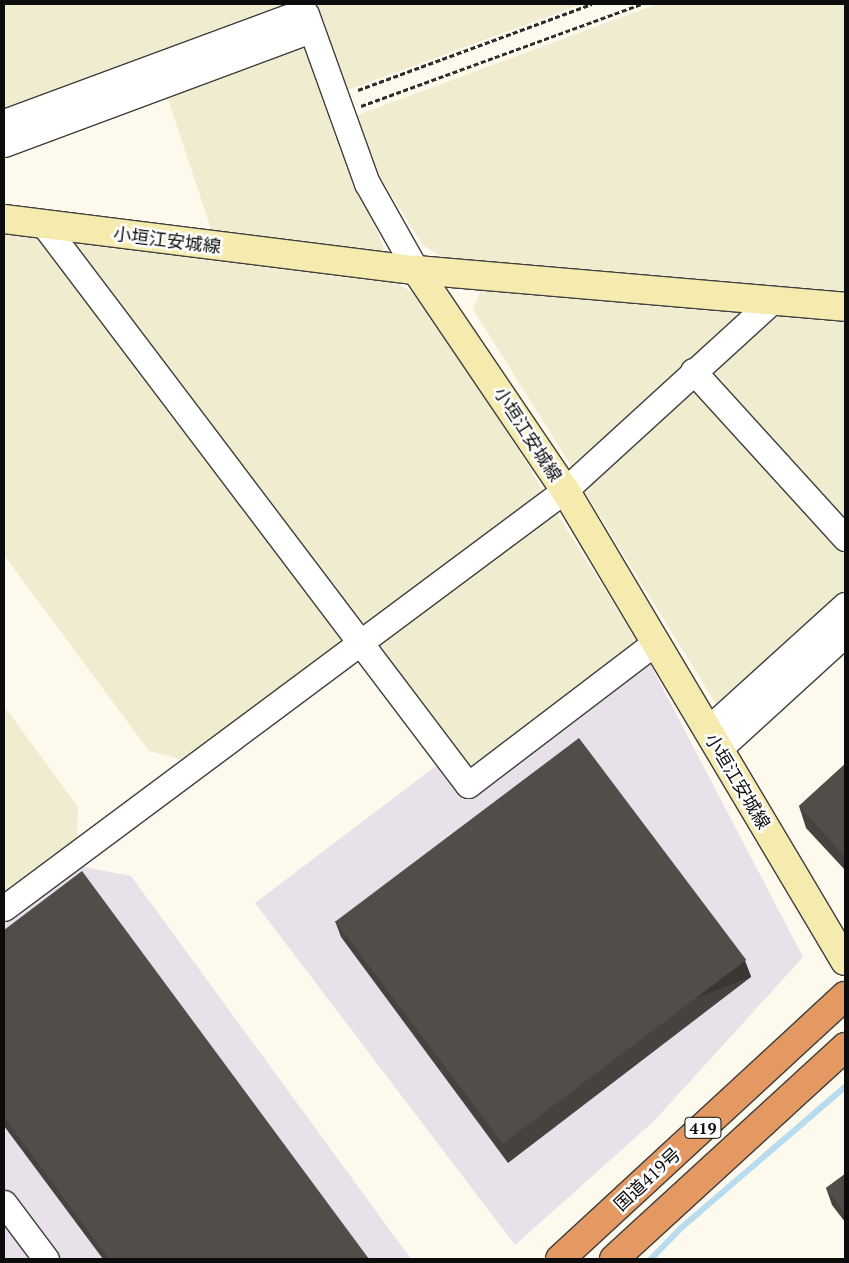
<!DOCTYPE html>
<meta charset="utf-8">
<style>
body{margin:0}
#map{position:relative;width:849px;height:1263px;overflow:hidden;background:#fdf9ed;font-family:"PT Serif","Noto Sans JP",serif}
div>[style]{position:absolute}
.industrial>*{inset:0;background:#e8e1ea}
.farmland>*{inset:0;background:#f0eccf}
.stream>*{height:6px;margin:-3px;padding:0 3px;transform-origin:3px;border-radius:3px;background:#b7dcef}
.path>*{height:3px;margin-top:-1.5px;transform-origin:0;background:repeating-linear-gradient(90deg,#2e2e2e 0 5px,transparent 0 7.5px)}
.roads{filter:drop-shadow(1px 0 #3f3f3f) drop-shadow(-1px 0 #3f3f3f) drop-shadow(0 1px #3f3f3f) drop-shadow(0 -1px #3f3f3f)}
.street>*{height:25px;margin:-12.5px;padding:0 12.5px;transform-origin:12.5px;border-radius:12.5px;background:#fff}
.secondary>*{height:28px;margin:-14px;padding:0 14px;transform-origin:14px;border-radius:14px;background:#f6ebaf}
.highway>*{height:28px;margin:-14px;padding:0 14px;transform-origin:14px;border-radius:14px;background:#e49963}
.wall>*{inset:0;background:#47423f}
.shaded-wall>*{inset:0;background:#3a3633;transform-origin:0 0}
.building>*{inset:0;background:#534d49;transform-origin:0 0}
span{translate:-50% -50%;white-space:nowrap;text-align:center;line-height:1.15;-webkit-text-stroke:5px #fff;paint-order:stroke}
.shield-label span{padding:1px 4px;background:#fff;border:1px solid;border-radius:4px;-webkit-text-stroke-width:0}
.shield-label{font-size:16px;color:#0c0c0c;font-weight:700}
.street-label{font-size:18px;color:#0c0c0c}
.frame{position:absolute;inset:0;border:5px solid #0c0c0c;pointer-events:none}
</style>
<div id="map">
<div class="industrial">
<div style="clip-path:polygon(649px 662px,803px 957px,654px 1121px,515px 1245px,255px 903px,440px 763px,467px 799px)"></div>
<div style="clip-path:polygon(79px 866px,131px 876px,411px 1259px,53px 1259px,4px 1192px,4px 920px)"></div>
<div style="clip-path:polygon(4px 1219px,34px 1259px,4px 1259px)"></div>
</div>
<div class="farmland">
<div style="clip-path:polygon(4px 4px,293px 4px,4px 113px)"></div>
<div style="clip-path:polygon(309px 4px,582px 4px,342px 92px)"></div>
<div style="clip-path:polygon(657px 4px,845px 4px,845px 292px,444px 258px,423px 245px,379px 176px,355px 116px)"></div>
<div style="clip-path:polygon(305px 40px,384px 249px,380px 254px,213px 235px,167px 96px)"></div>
<div style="clip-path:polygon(4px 225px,39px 229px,345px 635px,342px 644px,188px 761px,149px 751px,4px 555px)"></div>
<div style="clip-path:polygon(68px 240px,369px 274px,394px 281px,416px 295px,436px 317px,546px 495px,367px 627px,357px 625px)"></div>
<div style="clip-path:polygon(485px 281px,748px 309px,573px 469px,473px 309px)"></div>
<div style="clip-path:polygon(773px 305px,845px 315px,845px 529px,703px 373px)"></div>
<div style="clip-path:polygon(694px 381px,845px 546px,845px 599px,721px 712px,580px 484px)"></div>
<div style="clip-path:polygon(554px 509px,638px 643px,471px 768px,462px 765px,375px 649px,376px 640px)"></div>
<div style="clip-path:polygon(4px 706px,78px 807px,77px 839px,4px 896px)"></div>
</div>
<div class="stream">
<div style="left:651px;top:1259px;width:43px;rotate:-45.9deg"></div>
<div style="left:681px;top:1228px;width:216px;rotate:-40.7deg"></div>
</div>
<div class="path">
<div style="left:358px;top:90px;width:249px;rotate:-20.2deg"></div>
<div style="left:361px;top:106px;width:298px;rotate:-20deg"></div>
</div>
<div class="roads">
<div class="street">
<div style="left:306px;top:14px;width:180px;rotate:70.2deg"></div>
<div style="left:367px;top:183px;width:100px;rotate:60.6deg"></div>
<div style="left:4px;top:122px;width:320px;rotate:-20.3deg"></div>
<div style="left:4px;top:144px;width:327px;rotate:-20.4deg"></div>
<div style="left:44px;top:225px;width:702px;rotate:52.87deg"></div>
<div style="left:468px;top:785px;width:236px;rotate:-37.3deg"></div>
<div style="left:693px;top:371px;width:226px;rotate:47.7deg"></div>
<div style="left:707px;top:730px;width:186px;rotate:-42.2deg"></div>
<div style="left:719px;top:749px;width:171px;rotate:-42.4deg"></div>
<div style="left:4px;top:908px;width:700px;rotate:-36.69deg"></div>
<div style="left:565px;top:490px;width:283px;rotate:-42.4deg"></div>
<div style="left:4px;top:1203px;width:70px;rotate:53.1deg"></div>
</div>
<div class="secondary">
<div style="left:4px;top:219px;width:415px;rotate:7.1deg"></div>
<div style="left:416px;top:270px;width:431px;rotate:4.9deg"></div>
<div style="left:416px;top:270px;width:266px;rotate:55.9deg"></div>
<div style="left:565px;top:490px;width:548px;rotate:59.27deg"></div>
</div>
<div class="highway">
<div style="left:560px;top:1259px;width:388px;rotate:-42.7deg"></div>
<div style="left:614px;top:1259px;width:314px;rotate:-42.5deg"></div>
</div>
</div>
<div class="wall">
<div style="clip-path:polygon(845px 764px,845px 870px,806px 828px,799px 806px)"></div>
<div style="clip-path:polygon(335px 921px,745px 961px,751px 977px,508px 1163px,341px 937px)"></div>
<div style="clip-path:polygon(4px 930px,369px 1259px,103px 1259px,4px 1126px)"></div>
<div style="clip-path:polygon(845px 1174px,845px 1222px,832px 1205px,826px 1188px)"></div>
</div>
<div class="shaded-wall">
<div style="left:745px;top:961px;width:17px;height:306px;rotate:69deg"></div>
</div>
<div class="building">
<div style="left:579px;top:738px;width:278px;height:305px;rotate:53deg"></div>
<div style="clip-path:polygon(845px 764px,845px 857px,799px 806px)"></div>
<div style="clip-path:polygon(82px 871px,369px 1259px,109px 1259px,4px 1117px,4px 930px)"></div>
<div style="clip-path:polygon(845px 1174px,845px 1214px,826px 1188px)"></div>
</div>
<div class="shield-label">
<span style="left:703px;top:1128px">419</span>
</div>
<div class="street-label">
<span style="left:167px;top:240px;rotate:7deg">小垣江安城線</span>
<span style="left:528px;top:434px;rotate:57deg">小垣江安城線</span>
<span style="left:738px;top:781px;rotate:59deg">小垣江安城線</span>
<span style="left:647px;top:1179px;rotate:-43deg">国道419号</span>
</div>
<div class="frame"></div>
</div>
